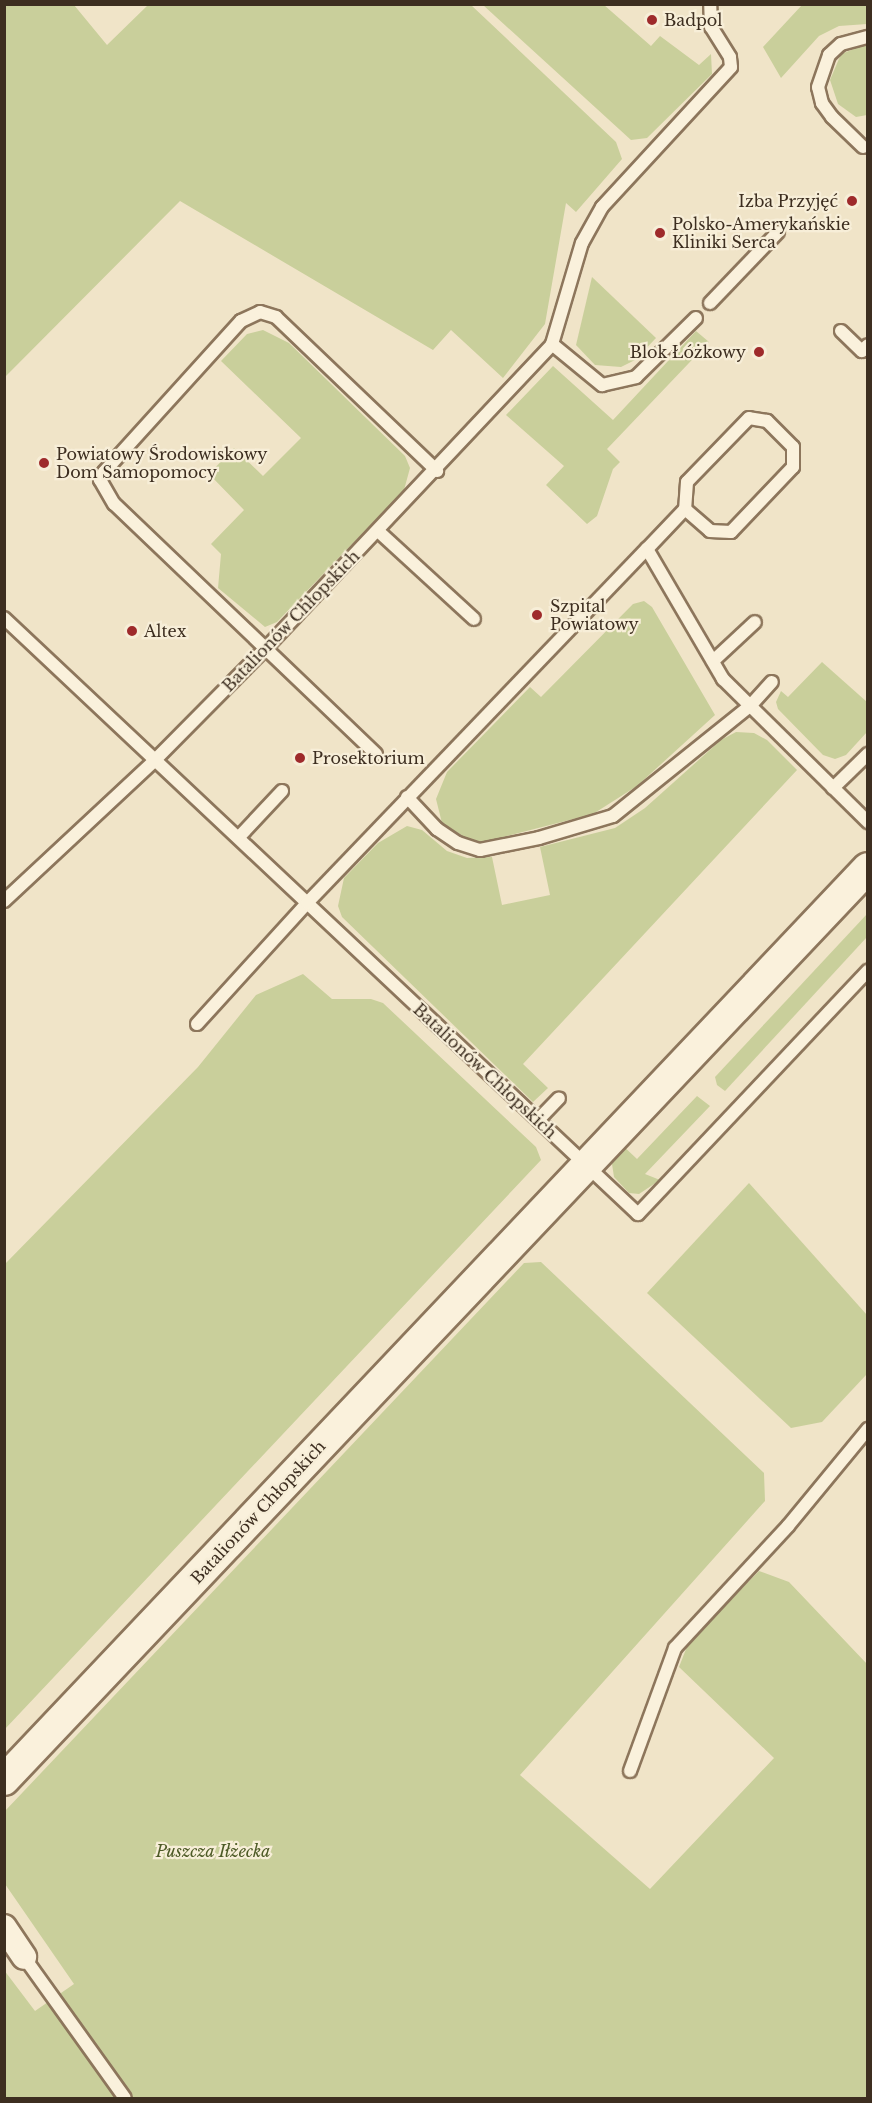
<!DOCTYPE html>
<meta charset="utf-8">
<style>
body{margin:0}
#map{position:relative;width:872px;height:2103px;overflow:hidden;background:#f0e4c8;font-family:"Libre Baskerville",serif}
div>[style]{position:absolute}
.green>*{inset:0;background:#c9cf9b}
.roads{filter:drop-shadow(2px 0 #8d765c) drop-shadow(-2px 0 #8d765c) drop-shadow(0 2px #8d765c) drop-shadow(0 -2px #8d765c)}
.service>*{height:12px;margin:-6px;padding:0 6px;transform-origin:6px;border-radius:6px;background:#faf1dc}
.minor>*{height:24px;margin:-12px;padding:0 12px;transform-origin:12px;border-radius:12px;background:#faf1dc}
.tertiary>*{height:30px;margin:-15px;padding:0 15px;transform-origin:15px;border-radius:15px;background:#faf1dc}
.dots>*{width:16px;height:16px;translate:-50% -50%;box-sizing:border-box;border:3px solid #f7eed8;border-radius:50%}
span{translate:-50% -50%;white-space:nowrap;text-align:center;line-height:1.15;-webkit-text-stroke:4.5px #f7eed8;paint-order:stroke}
.poi-label{font-size:16px;color:#3d2e20}
.left{translate:0 -50%;text-align:left}
.right{translate:-100% -50%;text-align:right}
.street-label{font-size:16px;color:#3d2e20}
.park-label{font-size:16px;color:#4d5a26;font-style:italic}
.frame{position:absolute;inset:0;border:6px solid #3d2e20;pointer-events:none}
</style>
<div id="map">
<div class="green">
<div style="clip-path:polygon(5px 4px,74px 5px,107px 45px,148px 5px,471px 5px,616px 142px,622px 159px,576px 212px,566px 203px,545px 324px,503px 378px,451px 330px,433px 350px,180px 201px,5px 377px)"></div>
<div style="clip-path:polygon(483px 5px,604px 5px,651px 46px,660px 36px,699px 65px,711px 54px,712px 74px,647px 138px,631px 140px)"></div>
<div style="clip-path:polygon(802px 5px,867px 5px,867px 24px,839px 26px,819px 36px,781px 78px,763px 47px)"></div>
<div style="clip-path:polygon(867px 44px,867px 115px,856px 117px,838px 104px,830px 80px,841px 54px)"></div>
<div style="clip-path:polygon(592px 277px,656px 338px,635px 360px,621px 367px,595px 365px,576px 345px)"></div>
<div style="clip-path:polygon(263px 330px,289px 343px,405px 456px,410px 468px,404px 490px,277px 622px,265px 627px,218px 588px,221px 554px,211px 544px,244px 510px,209px 474px,234px 448px,263px 476px,301px 438px,221px 361px,247px 334px)"></div>
<div style="clip-path:polygon(696px 331px,709px 342px,607px 449px,620px 462px,613px 469px,597px 516px,587px 524px,546px 485px,564px 466px,506px 415px,553px 366px,613px 420px)"></div>
<div style="clip-path:polygon(644px 601px,652px 607px,715px 715px,637px 786px,593px 814px,487px 841px,471px 841px,442px 823px,436px 799px,447px 772px,530px 687px,541px 697px,633px 604px)"></div>
<div style="clip-path:polygon(822px 662px,867px 702px,867px 732px,846px 755px,835px 759px,823px 755px,778px 709px,776px 702px,781px 691px,788px 697px)"></div>
<div style="clip-path:polygon(736px 732px,754px 733px,767px 740px,797px 770px,523px 1064px,548px 1088px,533px 1102px,342px 917px,338px 906px,344px 878px,378px 843px,407px 826px,422px 830px,447px 851px,467px 858px,492px 857px,502px 905px,550px 895px,540px 847px,615px 828px,645px 808px,721px 740px)"></div>
<div style="clip-path:polygon(867px 914px,867px 937px,725px 1091px,717px 1085px,715px 1077px)"></div>
<div style="clip-path:polygon(303px 974px,332px 999px,371px 999px,383px 1003px,536px 1147px,541px 1160px,5px 1729px,5px 1264px,198px 1067px,256px 995px)"></div>
<div style="clip-path:polygon(697px 1096px,710px 1106px,645px 1174px,660px 1180px,639px 1194px,629px 1193px,614px 1177px,612px 1164px,620px 1143px,637px 1159px)"></div>
<div style="clip-path:polygon(749px 1183px,867px 1315px,867px 1374px,822px 1422px,791px 1428px,647px 1293px)"></div>
<div style="clip-path:polygon(541px 1262px,764px 1473px,765px 1501px,520px 1775px,650px 1889px,774px 1758px,679px 1667px,688px 1644px,759px 1571px,789px 1582px,867px 1664px,867px 2098px,5px 2098px,4px 1970px,35px 2011px,74px 1984px,5px 1884px,5px 1811px,524px 1263px)"></div>
</div>
<div class="roads">
<div class="service">
<div style="left:863px;top:147px;width:43px;rotate:-135.9deg"></div>
<div style="left:832px;top:117px;width:17px;rotate:-126deg"></div>
<div style="left:822px;top:103px;width:16px;rotate:-104deg"></div>
<div style="left:818px;top:87px;width:34px;rotate:-71deg"></div>
<div style="left:829px;top:55px;width:16px;rotate:-43deg"></div>
<div style="left:841px;top:44px;width:28px;rotate:-15deg"></div>
<div style="left:710px;top:303px;width:98px;rotate:-46.2deg"></div>
<div style="left:841px;top:331px;width:29px;rotate:44deg"></div>
<div style="left:862px;top:351px;width:8px;rotate:-45deg"></div>
<div style="left:552px;top:344px;width:65px;rotate:39.4deg"></div>
<div style="left:602px;top:385px;width:35px;rotate:-13deg"></div>
<div style="left:636px;top:377px;width:84px;rotate:-44.5deg"></div>
<div style="left:378px;top:531px;width:130px;rotate:42.5deg"></div>
<div style="left:647px;top:549px;width:55px;rotate:-46.5deg"></div>
<div style="left:685px;top:509px;width:33px;rotate:41deg"></div>
<div style="left:710px;top:531px;width:21px;rotate:3deg"></div>
<div style="left:731px;top:532px;width:90px;rotate:-46.4deg"></div>
<div style="left:793px;top:467px;width:20px;rotate:-90deg"></div>
<div style="left:793px;top:447px;width:37px;rotate:-135deg"></div>
<div style="left:767px;top:421px;width:18px;rotate:-171deg"></div>
<div style="left:749px;top:418px;width:89px;rotate:134.1deg"></div>
<div style="left:687px;top:482px;width:27px;rotate:94deg"></div>
<div style="left:4px;top:618px;width:870px;rotate:43.23deg"></div>
<div style="left:638px;top:1214px;width:335px;rotate:-46.6deg"></div>
<div style="left:713px;top:661px;width:57px;rotate:-42.9deg"></div>
<div style="left:376px;top:754px;width:362px;rotate:-136.3deg"></div>
<div style="left:114px;top:504px;width:28px;rotate:-120deg"></div>
<div style="left:100px;top:480px;width:9px;rotate:-63deg"></div>
<div style="left:104px;top:472px;width:204px;rotate:-47.8deg"></div>
<div style="left:241px;top:321px;width:21px;rotate:-25deg"></div>
<div style="left:260px;top:312px;width:17px;rotate:17deg"></div>
<div style="left:276px;top:317px;width:223px;rotate:43.7deg"></div>
<div style="left:833px;top:788px;width:49px;rotate:-44.2deg"></div>
<div style="left:407px;top:797px;width:44px;rotate:46.8deg"></div>
<div style="left:437px;top:829px;width:25px;rotate:34deg"></div>
<div style="left:458px;top:843px;width:23px;rotate:18deg"></div>
<div style="left:480px;top:850px;width:60px;rotate:-11.5deg"></div>
<div style="left:539px;top:838px;width:77px;rotate:-16.6deg"></div>
<div style="left:613px;top:816px;width:177px;rotate:-38.8deg"></div>
<div style="left:751px;top:705px;width:31px;rotate:-48deg"></div>
<div style="left:239px;top:837px;width:63px;rotate:-46.9deg"></div>
<div style="left:4px;top:901px;width:207px;rotate:-43deg"></div>
<div style="left:155px;top:760px;width:158px;rotate:-45.3deg"></div>
<div style="left:266px;top:648px;width:417px;rotate:-46.7deg"></div>
<div style="left:552px;top:344px;width:105px;rotate:-73.5deg"></div>
<div style="left:582px;top:243px;width:41px;rotate:-60.9deg"></div>
<div style="left:602px;top:207px;width:190px;rotate:-47.3deg"></div>
<div style="left:731px;top:67px;width:10px;rotate:-96deg"></div>
<div style="left:730px;top:57px;width:36px;rotate:-122deg"></div>
<div style="left:711px;top:27px;width:23px;rotate:-92deg"></div>
<div style="left:197px;top:1024px;width:164px;rotate:-47.7deg"></div>
<div style="left:307px;top:903px;width:491px;rotate:-46.2deg"></div>
<div style="left:647px;top:549px;width:151px;rotate:59.7deg"></div>
<div style="left:723px;top:679px;width:204px;rotate:44.6deg"></div>
<div style="left:538px;top:1120px;width:30px;rotate:-46deg"></div>
<div style="left:630px;top:1771px;width:131px;rotate:-69.9deg"></div>
<div style="left:675px;top:1648px;width:166px;rotate:-47.2deg"></div>
<div style="left:788px;top:1526px;width:126px;rotate:-50.5deg"></div>
<div style="left:24px;top:1957px;width:173px;rotate:54.4deg"></div>
</div>
<div class="minor">
<div style="left:4px;top:1927px;width:36px;rotate:56deg"></div>
</div>
<div class="tertiary">
<div style="left:4px;top:1780px;width:1256px;rotate:-46.55deg"></div>
</div>
</div>
<div class="dots">
<div style="left:652px;top:20px;background:#9e2a2b"></div>
<div style="left:852px;top:201px;background:#9e2a2b"></div>
<div style="left:660px;top:233px;background:#9e2a2b"></div>
<div style="left:759px;top:352px;background:#9e2a2b"></div>
<div style="left:44px;top:463px;background:#9e2a2b"></div>
<div style="left:537px;top:615px;background:#9e2a2b"></div>
<div style="left:132px;top:631px;background:#9e2a2b"></div>
<div style="left:300px;top:758px;background:#9e2a2b"></div>
</div>
<div class="poi-label">
<span class="left" style="left:664px;top:20px">Badpol</span>
<span class="right" style="left:838px;top:201px">Izba Przyjęć</span>
<span class="left" style="left:672px;top:233px">Polsko-Amerykańskie<br>Kliniki Serca</span>
<span class="right" style="left:746px;top:352px">Blok Łóżkowy</span>
<span class="left" style="left:56px;top:463px">Powiatowy Środowiskowy<br>Dom Samopomocy</span>
<span class="left" style="left:550px;top:615px">Szpital<br>Powiatowy</span>
<span class="left" style="left:144px;top:631px">Altex</span>
<span class="left" style="left:312px;top:758px">Prosektorium</span>
</div>
<div class="street-label">
<span style="left:291px;top:621px;rotate:-46deg">Batalionów Chłopskich</span>
<span style="left:485px;top:1071px;rotate:43deg">Batalionów Chłopskich</span>
<span style="left:258px;top:1512px;rotate:-47deg">Batalionów Chłopskich</span>
</div>
<div class="park-label">
<span style="left:213px;top:1851px">Puszcza Iłżecka</span>
</div>
<div class="frame"></div>
</div>
